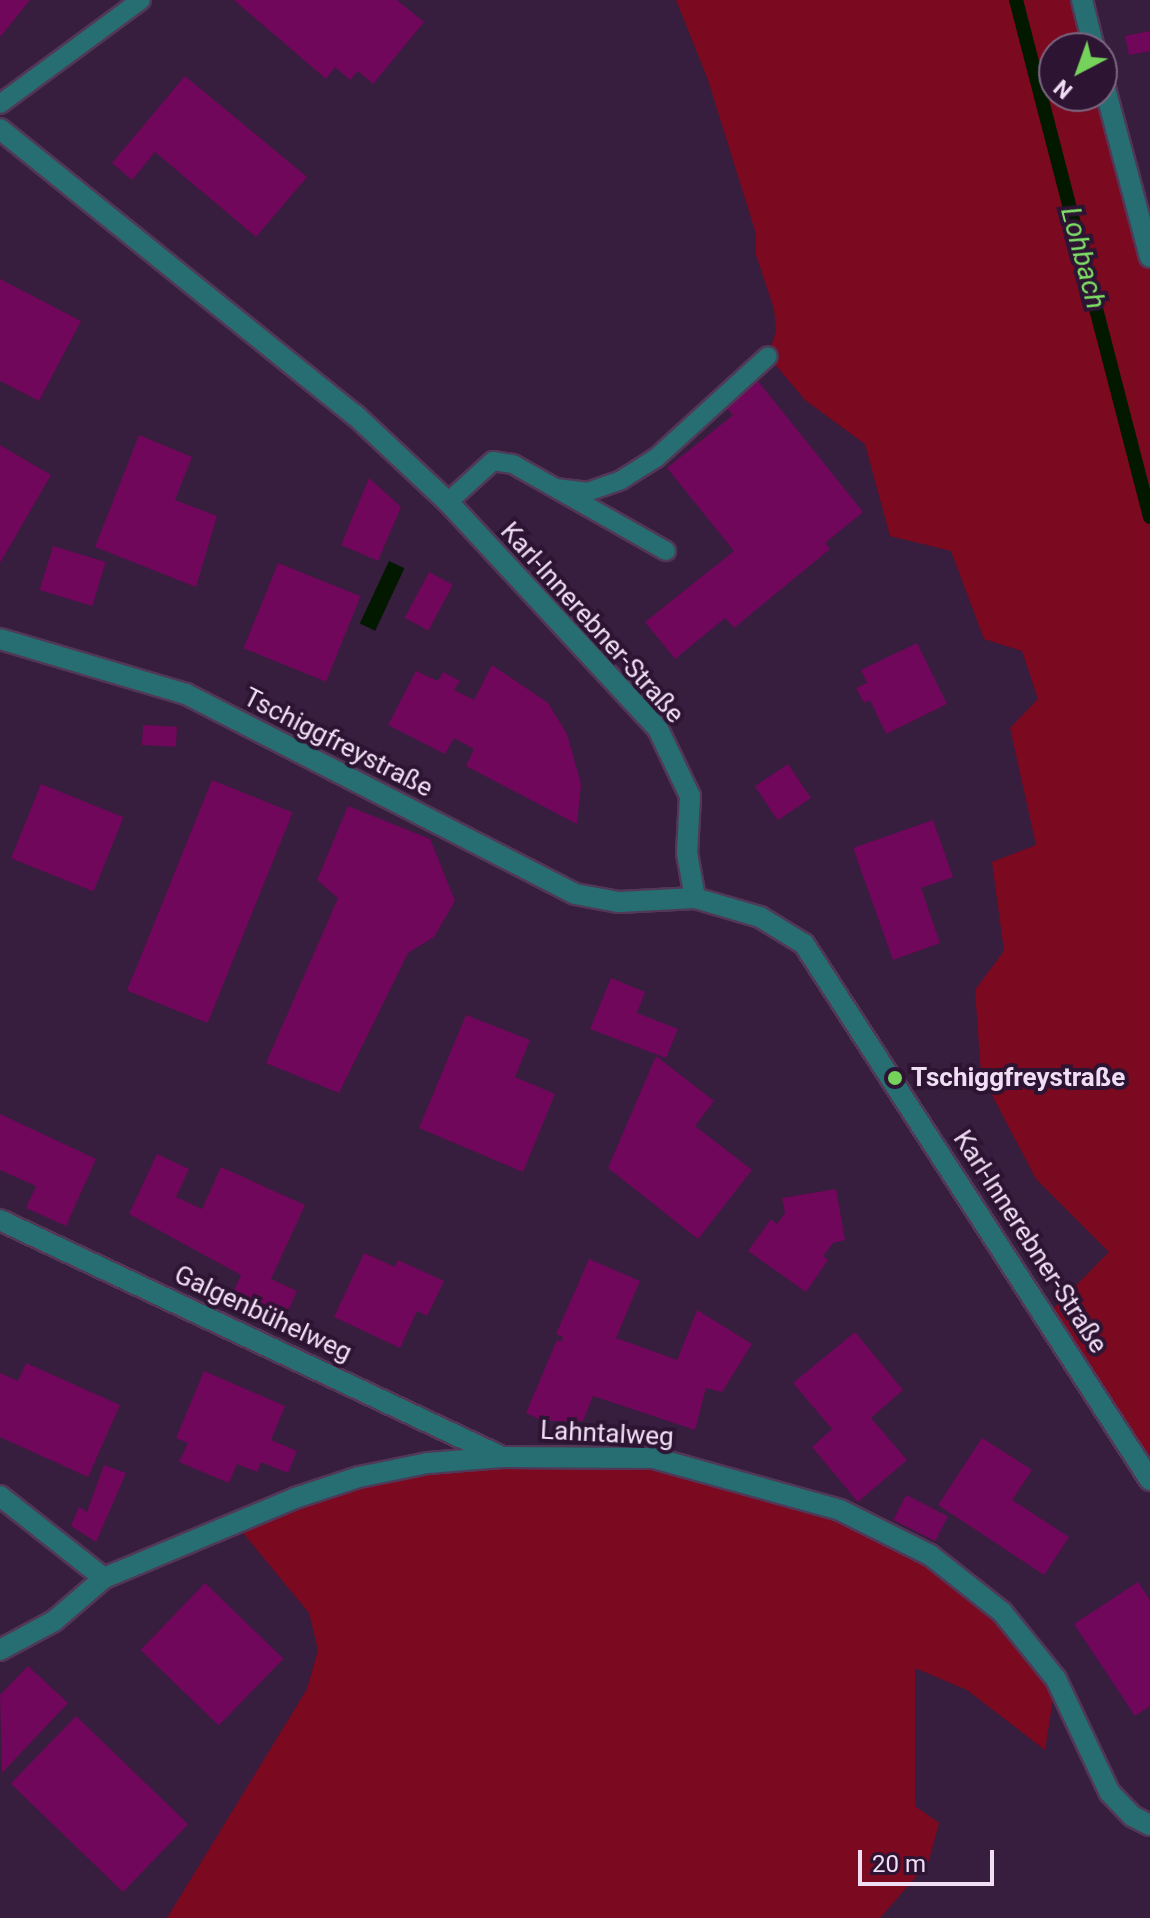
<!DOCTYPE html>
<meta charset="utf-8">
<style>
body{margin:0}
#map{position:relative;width:1150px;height:1918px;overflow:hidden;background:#371d3e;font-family:Roboto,sans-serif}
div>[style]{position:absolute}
.green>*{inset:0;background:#7b091f}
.water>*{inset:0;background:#021900;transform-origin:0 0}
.stream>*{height:14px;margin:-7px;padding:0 7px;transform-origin:7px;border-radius:7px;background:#021900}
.building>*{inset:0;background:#70075a;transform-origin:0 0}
.roads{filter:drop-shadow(2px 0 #513857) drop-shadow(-2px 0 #513857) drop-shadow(0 2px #513857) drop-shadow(0 -2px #513857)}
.service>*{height:18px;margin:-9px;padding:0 9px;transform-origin:9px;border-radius:9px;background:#266e72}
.minor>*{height:20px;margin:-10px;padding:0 10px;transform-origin:10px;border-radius:10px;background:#266e72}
.tertiary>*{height:20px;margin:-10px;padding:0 10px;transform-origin:10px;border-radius:10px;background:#266e72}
.dots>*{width:22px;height:22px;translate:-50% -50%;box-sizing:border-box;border:4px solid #2d1433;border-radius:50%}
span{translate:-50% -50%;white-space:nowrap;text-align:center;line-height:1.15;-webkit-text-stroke:8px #2d1433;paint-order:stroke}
.street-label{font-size:26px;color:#f0dff4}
.poi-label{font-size:26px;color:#f0dff4;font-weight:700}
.left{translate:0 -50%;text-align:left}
.water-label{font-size:28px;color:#7fe165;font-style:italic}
.north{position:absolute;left:1038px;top:32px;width:80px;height:80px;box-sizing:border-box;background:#2d1433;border:2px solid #7b6580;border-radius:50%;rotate:221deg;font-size:22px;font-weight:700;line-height:32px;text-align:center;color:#f0dff4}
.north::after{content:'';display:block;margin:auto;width:28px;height:36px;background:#75d25b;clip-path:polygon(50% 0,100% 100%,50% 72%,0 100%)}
.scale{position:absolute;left:858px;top:1850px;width:136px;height:36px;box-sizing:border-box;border:4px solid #f0dff4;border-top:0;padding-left:10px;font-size:24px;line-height:28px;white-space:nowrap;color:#f0dff4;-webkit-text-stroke:6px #2d1433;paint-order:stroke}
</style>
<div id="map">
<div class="green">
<div style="clip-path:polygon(676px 0,1082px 0,1094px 48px,1054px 48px,1054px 96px,1102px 96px,1150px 257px,1150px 1480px,1047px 1315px,1109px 1252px,1036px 1179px,981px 1074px,975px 990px,1004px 951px,992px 862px,1036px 845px,1010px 728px,1038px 699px,1022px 651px,984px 639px,951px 551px,890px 536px,865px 444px,805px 400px,768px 356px,776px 331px,774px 309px,756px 255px,756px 234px,708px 80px)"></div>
<div style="clip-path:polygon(428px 1463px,697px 1466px,930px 1555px,1056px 1679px,1045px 1750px,967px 1690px,915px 1668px,915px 1806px,939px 1823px,928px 1863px,880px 1918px,167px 1918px,307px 1689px,318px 1650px,309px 1613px,234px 1522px)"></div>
</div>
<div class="water">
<div style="left:389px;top:561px;width:17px;height:69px;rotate:25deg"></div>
</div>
<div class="stream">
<div style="left:1016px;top:0;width:534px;rotate:75.47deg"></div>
</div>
<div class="building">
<div style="clip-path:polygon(0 0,30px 0,0 37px)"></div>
<div style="clip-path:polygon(234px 0,397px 0,424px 22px,373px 84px,358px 71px,350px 80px,335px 67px,326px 79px)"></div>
<div style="clip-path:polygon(1150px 31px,1150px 51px,1129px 55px,1125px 36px)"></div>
<div style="clip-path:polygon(185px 76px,307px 177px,256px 237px,155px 152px,132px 180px,112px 163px)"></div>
<div style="clip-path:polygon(0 279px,81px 321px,39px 401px,0 381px)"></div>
<div style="clip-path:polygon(758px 381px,863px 512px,825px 543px,830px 549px,734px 628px,725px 618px,675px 659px,645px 622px,734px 551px,667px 468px,733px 415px,725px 407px)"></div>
<div style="clip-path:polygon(139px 435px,192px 457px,175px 500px,217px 516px,196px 587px,95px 547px)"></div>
<div style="clip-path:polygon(0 445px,51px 475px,0 563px)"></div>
<div style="clip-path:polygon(369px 478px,401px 507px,378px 561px,341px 545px)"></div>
<div style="left:53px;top:546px;width:55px;height:46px;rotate:17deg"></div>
<div style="left:278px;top:563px;width:89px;height:92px;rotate:22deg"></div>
<div style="left:429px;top:572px;width:27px;height:52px;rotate:28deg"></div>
<div style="clip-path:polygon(917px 643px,947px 704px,886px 734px,870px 700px,864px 703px,856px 688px,867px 683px,861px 670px)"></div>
<div style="clip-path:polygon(492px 665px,548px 703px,567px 734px,581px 784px,577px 824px,466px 766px,474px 749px,454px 738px,445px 754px,388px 725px,416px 671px,438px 681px,443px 672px,460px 681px,454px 690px,474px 700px)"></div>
<div style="left:143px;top:725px;width:34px;height:20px;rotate:3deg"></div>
<div style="left:788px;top:764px;width:41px;height:40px;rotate:56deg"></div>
<div style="left:212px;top:780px;width:87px;height:227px;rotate:22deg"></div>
<div style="left:41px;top:784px;width:89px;height:80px;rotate:22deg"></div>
<div style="clip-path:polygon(348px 806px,430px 839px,455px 901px,434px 937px,408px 953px,339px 1093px,266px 1063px,338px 898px,317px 880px)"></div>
<div style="clip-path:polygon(933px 820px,953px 877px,921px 888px,940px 943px,893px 960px,853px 848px)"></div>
<div style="clip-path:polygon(611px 978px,645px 992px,637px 1013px,678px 1029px,666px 1058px,590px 1029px)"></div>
<div style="clip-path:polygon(466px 1015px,530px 1040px,515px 1077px,555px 1094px,523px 1172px,419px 1128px)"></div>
<div style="clip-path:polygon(656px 1056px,714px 1101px,695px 1126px,752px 1170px,698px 1239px,608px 1168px)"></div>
<div style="clip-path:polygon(0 1114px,96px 1159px,66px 1226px,26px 1208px,36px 1186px,0 1170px)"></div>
<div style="clip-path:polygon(157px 1154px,189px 1169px,176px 1197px,202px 1209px,221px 1167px,305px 1205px,271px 1279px,297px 1291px,280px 1328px,228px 1303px,241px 1275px,129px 1214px)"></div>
<div style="clip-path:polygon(836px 1189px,845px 1240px,833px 1243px,823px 1256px,828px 1260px,806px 1292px,748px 1251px,771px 1219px,777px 1224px,785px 1213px,782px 1198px)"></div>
<div style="clip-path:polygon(364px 1253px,395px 1267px,398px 1260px,444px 1281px,427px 1316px,417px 1311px,400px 1348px,334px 1317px)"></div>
<div style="clip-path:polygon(589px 1259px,640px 1281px,616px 1338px,677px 1360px,697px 1310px,752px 1344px,722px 1392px,706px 1388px,695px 1430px,593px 1396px,583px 1421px,543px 1421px,526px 1413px,557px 1340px,561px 1342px,563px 1337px,556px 1334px)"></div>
<div style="clip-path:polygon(855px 1332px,903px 1390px,871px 1418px,907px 1460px,858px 1502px,812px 1447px,832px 1429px,793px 1383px)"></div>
<div style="clip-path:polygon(26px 1363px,120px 1405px,88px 1477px,0 1437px,0 1373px,18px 1381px)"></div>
<div style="clip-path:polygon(204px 1371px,285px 1406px,271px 1440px,297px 1451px,288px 1473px,261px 1462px,257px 1472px,237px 1464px,229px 1483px,179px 1462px,188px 1443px,176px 1438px)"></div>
<div style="clip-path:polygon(982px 1438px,1032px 1470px,1012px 1500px,1069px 1537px,1044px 1575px,938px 1505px)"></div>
<div style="clip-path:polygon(104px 1465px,126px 1473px,96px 1542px,71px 1526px,79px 1507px,87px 1512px)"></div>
<div style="left:906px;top:1495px;width:47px;height:28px;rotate:27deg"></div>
<div style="clip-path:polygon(1138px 1582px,1150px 1600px,1150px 1706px,1135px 1716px,1074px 1624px)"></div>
<div style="left:205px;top:1583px;width:109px;height:93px;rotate:44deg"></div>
<div style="clip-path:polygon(28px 1666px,68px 1703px,2px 1773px,0 1695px)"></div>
<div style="left:76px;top:1716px;width:156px;height:94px;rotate:44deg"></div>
</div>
<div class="roads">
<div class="service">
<div style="left:0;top:104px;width:175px;rotate:-36.4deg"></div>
<div style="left:556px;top:488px;width:31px;rotate:7deg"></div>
<div style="left:587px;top:492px;width:36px;rotate:-19deg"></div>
<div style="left:621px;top:480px;width:41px;rotate:-32.2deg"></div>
<div style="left:656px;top:458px;width:151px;rotate:-42.3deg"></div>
<div style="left:448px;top:502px;width:61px;rotate:-42.3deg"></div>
<div style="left:493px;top:461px;width:20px;rotate:9deg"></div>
<div style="left:513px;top:464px;width:176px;rotate:29.6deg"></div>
</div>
<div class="minor">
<div style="left:1082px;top:0;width:49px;rotate:76deg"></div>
<div style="left:1102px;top:77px;width:186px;rotate:75.1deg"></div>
<div style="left:0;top:129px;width:456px;rotate:38.9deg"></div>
<div style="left:355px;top:415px;width:127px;rotate:43.1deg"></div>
<div style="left:448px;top:502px;width:309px;rotate:47.2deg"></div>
<div style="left:658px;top:729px;width:74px;rotate:64.5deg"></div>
<div style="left:690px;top:796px;width:57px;rotate:93deg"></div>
<div style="left:687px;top:853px;width:46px;rotate:79.9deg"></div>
<div style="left:0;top:1220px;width:555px;rotate:25.27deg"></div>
<div style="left:0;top:1496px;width:132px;rotate:38.3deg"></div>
<div style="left:0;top:1650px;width:61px;rotate:-28.2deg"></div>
<div style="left:54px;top:1621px;width:66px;rotate:-40.7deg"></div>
<div style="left:104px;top:1578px;width:207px;rotate:-22.7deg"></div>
<div style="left:295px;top:1498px;width:67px;rotate:-18.2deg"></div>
<div style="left:359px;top:1477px;width:70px;rotate:-11.5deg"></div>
<div style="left:428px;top:1463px;width:74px;rotate:-4.6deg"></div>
<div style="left:502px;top:1457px;width:152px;rotate:0.4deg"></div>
<div style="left:654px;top:1458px;width:193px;rotate:15.6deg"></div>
<div style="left:840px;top:1510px;width:101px;rotate:26.6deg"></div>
<div style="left:930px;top:1555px;width:92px;rotate:38.4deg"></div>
<div style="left:1002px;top:1612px;width:86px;rotate:51.1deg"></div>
<div style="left:1056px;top:1679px;width:126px;rotate:64.7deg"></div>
<div style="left:1110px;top:1793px;width:32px;rotate:46deg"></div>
<div style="left:1132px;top:1816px;width:20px;rotate:27deg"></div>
</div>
<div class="tertiary">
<div style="left:0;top:639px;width:194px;rotate:16.5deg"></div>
<div style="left:186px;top:694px;width:437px;rotate:27.2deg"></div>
<div style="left:575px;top:894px;width:45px;rotate:10.3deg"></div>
<div style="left:619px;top:902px;width:76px;rotate:-3deg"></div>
<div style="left:695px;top:898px;width:68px;rotate:16.3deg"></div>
<div style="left:760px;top:917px;width:52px;rotate:31.5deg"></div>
<div style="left:804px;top:944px;width:638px;rotate:57.16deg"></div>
</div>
</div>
<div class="dots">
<div style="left:895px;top:1078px;background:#75d25b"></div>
</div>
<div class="street-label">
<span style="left:592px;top:623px;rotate:48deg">Karl-Innerebner-Straße</span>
<span style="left:338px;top:743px;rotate:27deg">Tschiggfreystraße</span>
<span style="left:1030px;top:1242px;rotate:57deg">Karl-Innerebner-Straße</span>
<span style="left:263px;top:1314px;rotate:25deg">Galgenbühelweg</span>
<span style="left:607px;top:1434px;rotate:3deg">Lahntalweg</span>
</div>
<div class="poi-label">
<span class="left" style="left:911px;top:1078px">Tschiggfreystraße</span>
</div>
<div class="water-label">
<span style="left:1083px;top:258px;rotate:75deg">Lohbach</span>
</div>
<div class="north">N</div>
<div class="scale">20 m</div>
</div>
